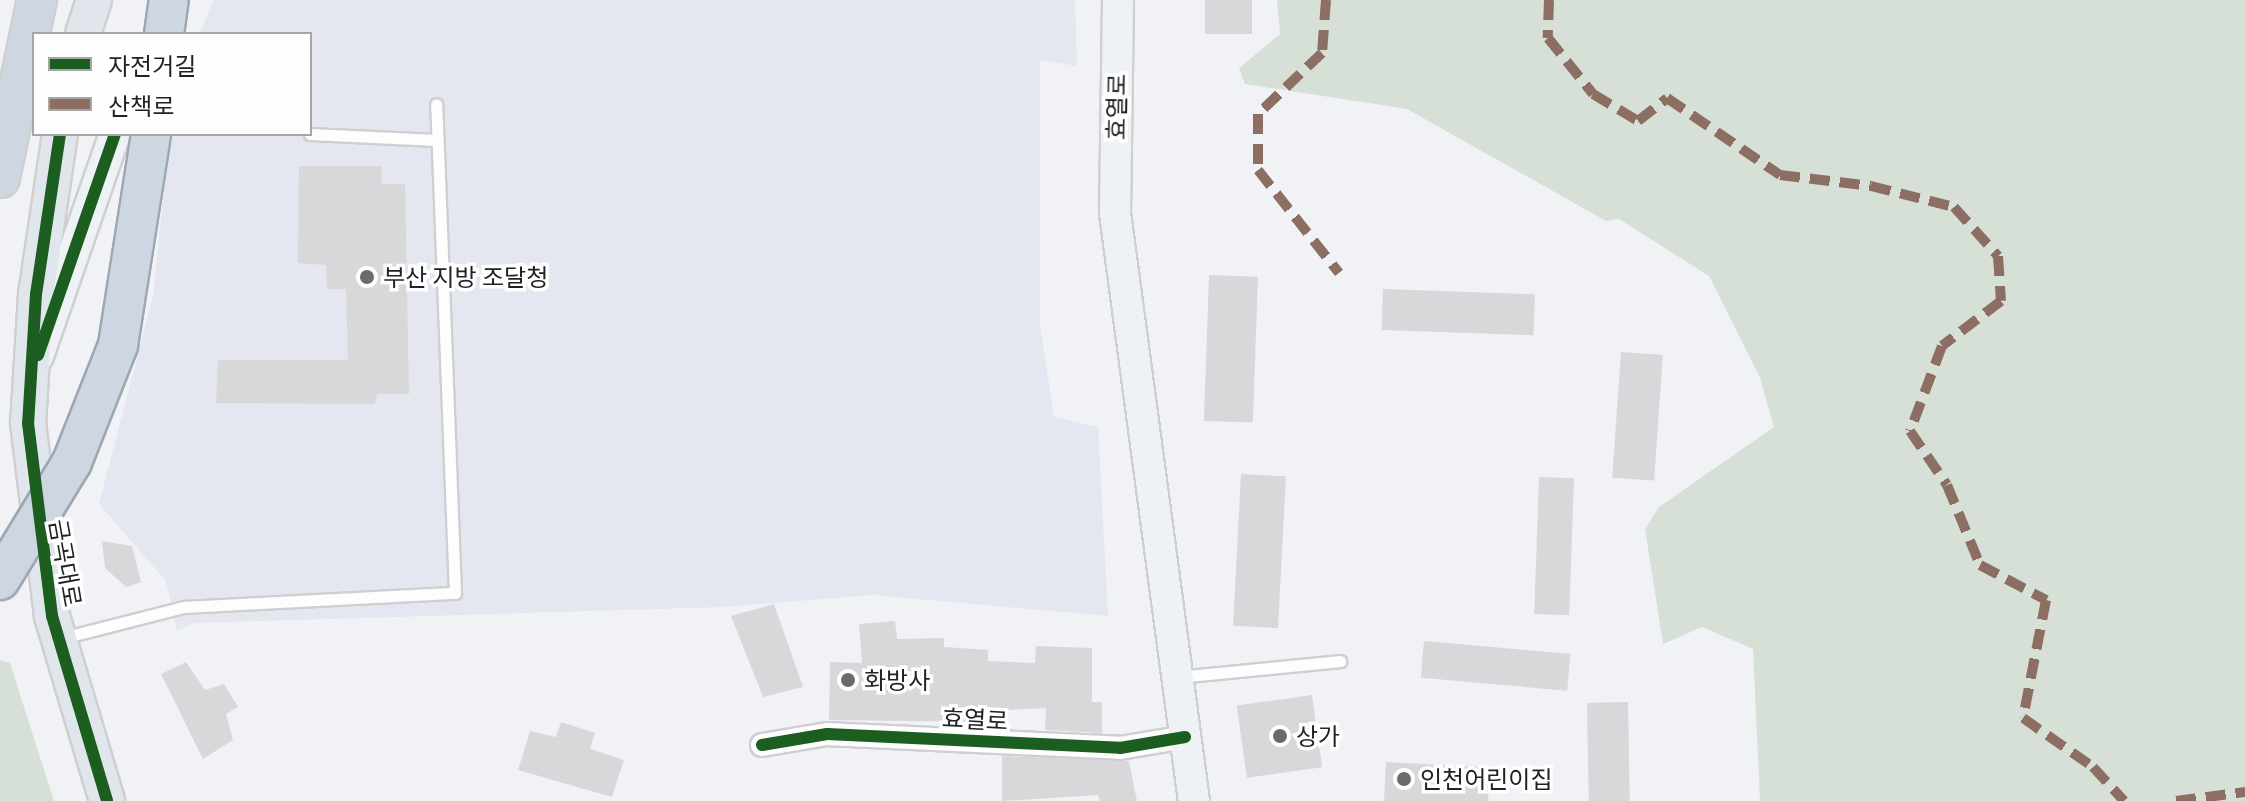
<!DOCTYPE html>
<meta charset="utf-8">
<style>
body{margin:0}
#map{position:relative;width:2245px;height:801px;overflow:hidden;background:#f1f2f6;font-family:"Exo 2","Noto Sans KR",sans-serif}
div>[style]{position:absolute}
.built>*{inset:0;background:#e4e6f0}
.green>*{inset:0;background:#d6e0d7}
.building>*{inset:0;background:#d8d8db;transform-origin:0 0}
.roads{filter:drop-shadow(2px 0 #cfcfd2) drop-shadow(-2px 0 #cfcfd2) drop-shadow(0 2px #cfcfd2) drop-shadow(0 -2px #cfcfd2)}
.lane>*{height:11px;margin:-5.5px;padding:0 5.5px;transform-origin:5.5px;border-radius:5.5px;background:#fdfdfe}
.street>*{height:22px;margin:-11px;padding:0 11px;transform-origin:11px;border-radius:11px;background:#fdfdfe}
.secondary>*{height:30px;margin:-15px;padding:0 15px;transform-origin:15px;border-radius:15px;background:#eff2f5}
.primary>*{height:34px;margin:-17px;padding:0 17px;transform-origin:17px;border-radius:17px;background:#e1e6ed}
.highway>*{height:38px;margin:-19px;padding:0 19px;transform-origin:19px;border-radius:19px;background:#ced7e1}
.bridges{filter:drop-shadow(2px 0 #9da7b3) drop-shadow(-2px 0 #9da7b3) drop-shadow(0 2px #9da7b3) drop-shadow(0 -2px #9da7b3)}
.highway-bridge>*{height:38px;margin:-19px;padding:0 19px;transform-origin:19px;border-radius:19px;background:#ced7e1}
.quiet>*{height:10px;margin-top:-5px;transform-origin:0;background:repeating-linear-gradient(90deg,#8d6e63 0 20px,transparent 0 30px)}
.cycleway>*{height:12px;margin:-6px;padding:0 6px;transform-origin:6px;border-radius:6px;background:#1b5e20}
.dots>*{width:22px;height:22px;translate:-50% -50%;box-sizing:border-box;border:4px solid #fefefe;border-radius:50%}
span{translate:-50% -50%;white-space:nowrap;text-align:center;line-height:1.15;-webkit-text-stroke:7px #fefefe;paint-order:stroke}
.street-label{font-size:24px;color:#212225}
.poi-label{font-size:24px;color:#212225}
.left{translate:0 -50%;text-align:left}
.legend{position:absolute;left:32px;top:32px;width:280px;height:104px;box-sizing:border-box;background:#fefefe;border:2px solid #a6a6a7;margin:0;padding:10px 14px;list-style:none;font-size:24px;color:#212225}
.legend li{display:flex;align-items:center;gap:16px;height:40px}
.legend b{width:40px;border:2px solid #a6a6a7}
</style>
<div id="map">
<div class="built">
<div style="clip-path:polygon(214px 0,1075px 0,1077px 66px,1040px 60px,1040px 325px,1054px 417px,1098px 427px,1108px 616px,873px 595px,722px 607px,194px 623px,177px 631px,166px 581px,99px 504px,153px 296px,170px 134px,310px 134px,310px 34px,199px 34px)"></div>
</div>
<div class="green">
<div style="clip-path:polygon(1277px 0,2245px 0,2245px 801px,1760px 801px,1753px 649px,1702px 627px,1663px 644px,1645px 529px,1659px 507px,1774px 427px,1760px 378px,1709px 276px,1619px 219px,1606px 221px,1407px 109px,1245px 84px,1239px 68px,1280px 34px)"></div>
<div style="clip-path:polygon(0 660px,10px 663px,54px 801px,0 801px)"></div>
</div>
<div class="building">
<div style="left:1205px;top:0;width:47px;height:34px"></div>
<div style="clip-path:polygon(299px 166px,382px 166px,381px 184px,405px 184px,409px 394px,377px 394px,375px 404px,216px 403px,218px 360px,348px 360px,346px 289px,327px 289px,326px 265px,298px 263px)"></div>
<div style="left:1209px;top:275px;width:49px;height:146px;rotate:2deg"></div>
<div style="left:1383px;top:289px;width:152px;height:41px;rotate:2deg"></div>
<div style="left:1621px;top:352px;width:42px;height:126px;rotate:4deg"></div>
<div style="left:1241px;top:474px;width:45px;height:152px;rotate:3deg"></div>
<div style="left:1539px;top:477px;width:35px;height:137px;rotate:2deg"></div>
<div style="clip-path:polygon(102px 541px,132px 546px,141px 582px,126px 587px,105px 568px)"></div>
<div style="clip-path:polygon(774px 604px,803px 687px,763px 697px,731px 616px)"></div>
<div style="clip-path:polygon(895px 621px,897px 639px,944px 638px,944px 647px,988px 650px,988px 661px,1035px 663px,1036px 646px,1092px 648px,1092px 702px,1102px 702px,1102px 733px,1045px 730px,1046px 708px,985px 711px,984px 722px,829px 720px,830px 662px,862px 663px,859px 624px)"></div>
<div style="left:1424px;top:641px;width:147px;height:37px;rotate:5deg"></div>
<div style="clip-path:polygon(186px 662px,205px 690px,224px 684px,238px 707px,226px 714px,233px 740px,203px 759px,161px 674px)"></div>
<div style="left:1312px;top:695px;width:73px;height:76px;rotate:82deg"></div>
<div style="left:1628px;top:702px;width:99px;height:41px;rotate:89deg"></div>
<div style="clip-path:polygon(561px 722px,595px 733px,590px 749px,624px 760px,612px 797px,518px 770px,530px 731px,556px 737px)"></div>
<div style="clip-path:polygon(1002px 756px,1129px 761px,1137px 801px,1100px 801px,1098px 795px,1002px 801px)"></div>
<div style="left:1386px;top:762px;width:104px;height:39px;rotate:3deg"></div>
</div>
<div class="roads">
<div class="lane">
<div style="left:310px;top:134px;width:127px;rotate:2.7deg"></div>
<div style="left:62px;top:638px;width:126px;rotate:-14.3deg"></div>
<div style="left:184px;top:607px;width:271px;rotate:-3deg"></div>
<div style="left:455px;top:593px;width:489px;rotate:-92.2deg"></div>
<div style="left:1178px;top:677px;width:163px;rotate:-5.6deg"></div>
</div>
<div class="street">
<div style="left:762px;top:745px;width:66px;rotate:-9.6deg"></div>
<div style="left:827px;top:734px;width:293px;rotate:2.7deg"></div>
<div style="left:1120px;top:748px;width:66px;rotate:-9.6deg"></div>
</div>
<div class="secondary">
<div style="left:1118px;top:0;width:213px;rotate:90.8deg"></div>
<div style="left:1115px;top:213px;width:593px;rotate:82.35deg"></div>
<div style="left:38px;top:356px;width:235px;rotate:-70.9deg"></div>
</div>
<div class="primary">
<div style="left:83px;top:34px;width:36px;rotate:-72deg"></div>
<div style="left:60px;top:134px;width:162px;rotate:98.5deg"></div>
<div style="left:36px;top:294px;width:129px;rotate:93.5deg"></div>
<div style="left:28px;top:423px;width:194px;rotate:82.9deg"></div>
<div style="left:52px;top:616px;width:193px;rotate:73.4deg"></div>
</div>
<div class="highway">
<div style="left:0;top:178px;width:182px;rotate:-78.3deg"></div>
</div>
</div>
<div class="bridges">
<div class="highway-bridge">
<div style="left:164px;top:34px;width:34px;rotate:-82deg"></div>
<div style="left:0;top:580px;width:138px;rotate:-58.6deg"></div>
<div style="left:72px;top:462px;width:126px;rotate:-68.5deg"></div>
<div style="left:118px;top:345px;width:214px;rotate:-81.1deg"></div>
</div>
</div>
<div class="quiet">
<div style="left:1326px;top:0;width:53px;rotate:94.3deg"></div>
<div style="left:1322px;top:53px;width:88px;rotate:136.4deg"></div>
<div style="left:1258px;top:114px;width:56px;rotate:90deg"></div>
<div style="left:1258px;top:170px;width:131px;rotate:51.8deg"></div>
<div style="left:1549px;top:0;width:38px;rotate:92deg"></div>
<div style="left:1548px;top:38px;width:72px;rotate:51.2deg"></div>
<div style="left:1593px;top:94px;width:52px;rotate:31deg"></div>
<div style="left:1638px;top:121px;width:37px;rotate:-38deg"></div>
<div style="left:1667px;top:98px;width:137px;rotate:34.3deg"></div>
<div style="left:1780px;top:175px;width:92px;rotate:6.9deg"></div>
<div style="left:1871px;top:186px;width:86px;rotate:14.2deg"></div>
<div style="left:1954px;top:207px;width:66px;rotate:48.1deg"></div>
<div style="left:1998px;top:256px;width:45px;rotate:86.2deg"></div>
<div style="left:2001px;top:301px;width:74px;rotate:142.7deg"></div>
<div style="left:1942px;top:346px;width:91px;rotate:110.6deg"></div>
<div style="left:1910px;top:431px;width:65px;rotate:55.6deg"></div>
<div style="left:1947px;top:485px;width:87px;rotate:67.6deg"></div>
<div style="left:1980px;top:565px;width:75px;rotate:27.9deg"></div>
<div style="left:2046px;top:600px;width:120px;rotate:101deg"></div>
<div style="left:2023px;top:718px;width:85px;rotate:35deg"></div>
<div style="left:2093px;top:767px;width:46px;rotate:47.6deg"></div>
<div style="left:2176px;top:801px;width:70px;rotate:-7.4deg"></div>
</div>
<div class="cycleway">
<div style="left:60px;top:134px;width:162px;rotate:98.5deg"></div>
<div style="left:36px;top:294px;width:129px;rotate:93.5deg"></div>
<div style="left:28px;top:423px;width:194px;rotate:82.9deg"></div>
<div style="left:52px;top:616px;width:193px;rotate:73.4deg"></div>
<div style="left:38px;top:355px;width:234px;rotate:-70.8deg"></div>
<div style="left:762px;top:745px;width:66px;rotate:-9.6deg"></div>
<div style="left:827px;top:734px;width:293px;rotate:2.7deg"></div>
<div style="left:1120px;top:748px;width:66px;rotate:-9.6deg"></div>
</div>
<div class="dots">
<div style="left:367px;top:277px;background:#6a6b6e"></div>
<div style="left:848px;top:680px;background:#6a6b6e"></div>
<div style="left:1280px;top:736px;background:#6a6b6e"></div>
<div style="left:1404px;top:779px;background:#6a6b6e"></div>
</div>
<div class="street-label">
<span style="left:1116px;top:107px;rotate:-89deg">효열로</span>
<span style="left:66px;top:563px;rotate:80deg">금곡대로</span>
<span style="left:975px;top:719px;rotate:3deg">효열로</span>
</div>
<div class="poi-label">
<span class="left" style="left:383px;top:277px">부산 지방 조달청</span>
<span class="left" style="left:864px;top:680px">화방사</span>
<span class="left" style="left:1296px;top:736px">상가</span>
<span class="left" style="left:1420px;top:779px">인천어린이집</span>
</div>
<ul class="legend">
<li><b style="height:10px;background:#1b5e20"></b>자전거길</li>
<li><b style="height:10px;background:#8d6e63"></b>산책로</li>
</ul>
</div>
